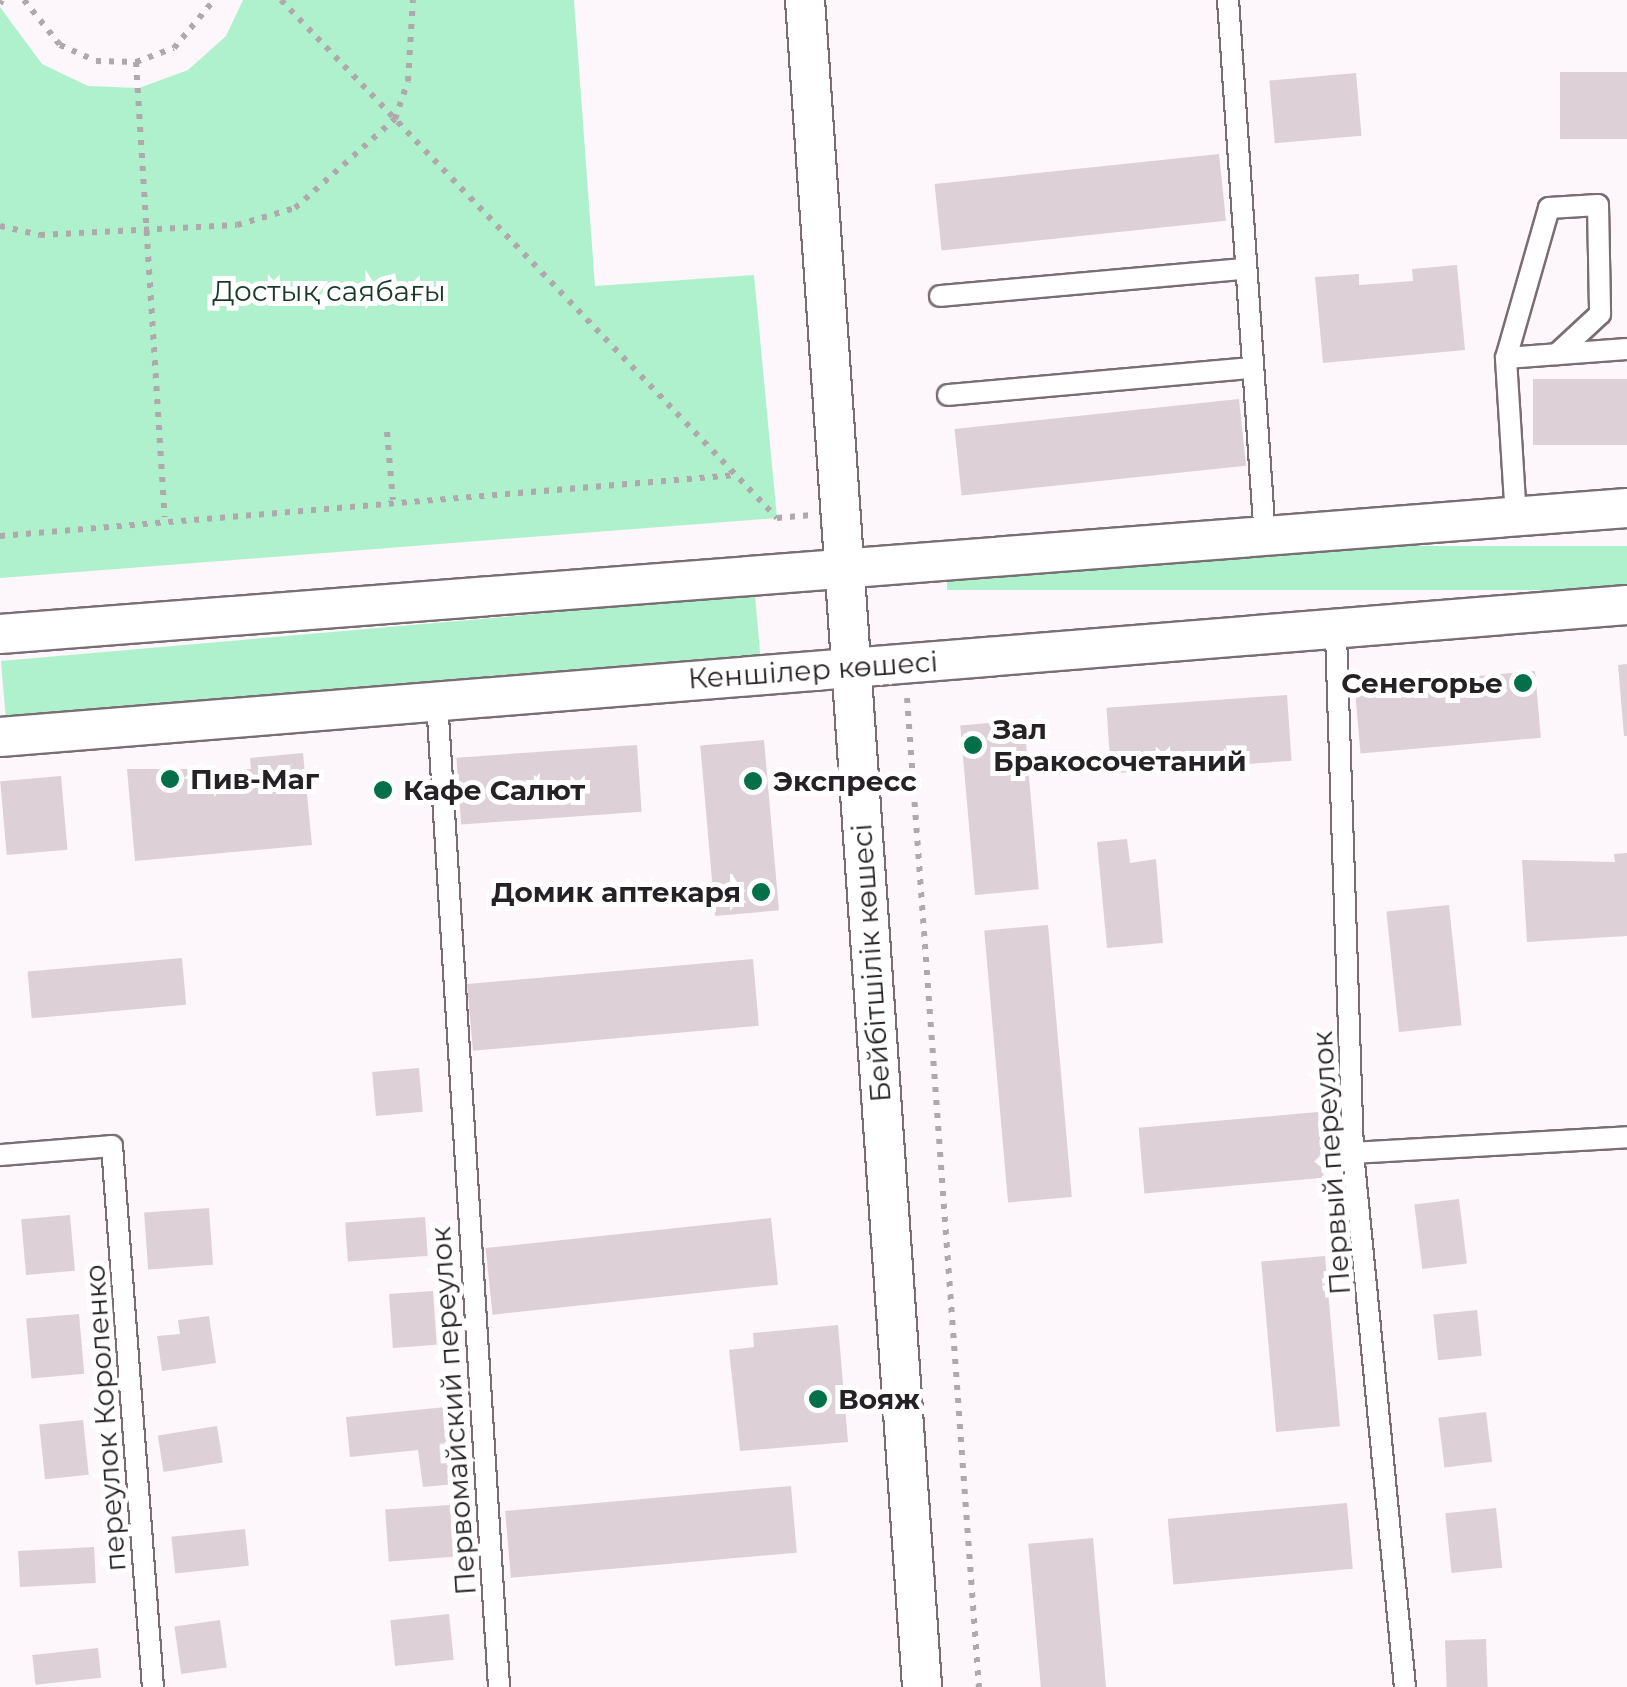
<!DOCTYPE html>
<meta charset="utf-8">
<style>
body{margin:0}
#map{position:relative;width:1627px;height:1687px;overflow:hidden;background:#fdf6fa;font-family:Montserrat,sans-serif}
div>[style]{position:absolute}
.green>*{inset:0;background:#b0f1cd;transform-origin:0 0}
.building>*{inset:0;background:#ddd1d7;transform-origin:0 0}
.path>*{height:6px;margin-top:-3px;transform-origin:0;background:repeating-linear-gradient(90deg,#afa9ac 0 5px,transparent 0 13px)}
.roads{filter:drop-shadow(2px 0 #786e73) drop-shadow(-2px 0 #786e73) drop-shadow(0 2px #786e73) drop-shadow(0 -2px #786e73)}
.lane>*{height:20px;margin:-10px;padding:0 10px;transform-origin:10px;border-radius:10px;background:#fff}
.street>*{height:38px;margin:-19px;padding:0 19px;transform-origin:19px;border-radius:19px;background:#fff}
.dots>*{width:28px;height:28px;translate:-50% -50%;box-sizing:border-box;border:5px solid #fff;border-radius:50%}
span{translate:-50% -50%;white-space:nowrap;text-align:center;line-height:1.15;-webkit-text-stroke:10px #fff;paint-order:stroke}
.park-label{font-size:28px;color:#183928}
.street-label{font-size:28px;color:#262124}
.poi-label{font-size:28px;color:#262124;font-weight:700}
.right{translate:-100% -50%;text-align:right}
.left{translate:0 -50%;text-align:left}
</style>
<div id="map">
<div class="green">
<div style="clip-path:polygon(243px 0,574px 0,595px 286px,754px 275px,777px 518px,0 578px,0 7px,42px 64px,88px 86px,139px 88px,188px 70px,226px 36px)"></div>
<div style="left:1627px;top:546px;width:44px;height:680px;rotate:90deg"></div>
<div style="left:755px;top:595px;width:62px;height:757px;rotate:85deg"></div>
</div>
<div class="building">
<div style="left:1627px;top:72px;width:67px;height:67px;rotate:90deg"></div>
<div style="left:1356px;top:73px;width:63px;height:87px;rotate:85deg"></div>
<div style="left:1219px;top:154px;width:67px;height:286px;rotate:84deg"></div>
<div style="clip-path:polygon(1457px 265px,1465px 350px,1323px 363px,1315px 277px,1359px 274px,1359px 285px,1413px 281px,1412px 269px)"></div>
<div style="left:1627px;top:379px;width:66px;height:94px;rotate:90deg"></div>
<div style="left:1239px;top:399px;width:67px;height:286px;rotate:84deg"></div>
<div style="clip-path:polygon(1627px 664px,1627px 736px,1624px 736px,1618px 665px)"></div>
<div style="left:1535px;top:671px;width:67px;height:181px;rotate:85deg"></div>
<div style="left:1287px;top:695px;width:66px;height:181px;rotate:86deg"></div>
<div style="left:1024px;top:720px;width:170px;height:64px;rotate:85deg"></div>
<div style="left:764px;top:740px;width:171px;height:64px;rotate:85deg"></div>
<div style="left:637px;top:745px;width:67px;height:181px;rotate:86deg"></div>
<div style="clip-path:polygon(303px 753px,312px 845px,135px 861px,127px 769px,251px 769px,250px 758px)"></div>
<div style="left:61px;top:776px;width:74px;height:61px;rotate:85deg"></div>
<div style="clip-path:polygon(1127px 839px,1130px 863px,1156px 859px,1163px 943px,1107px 948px,1097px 842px)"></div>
<div style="clip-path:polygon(1627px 853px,1627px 936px,1527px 942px,1522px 860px,1615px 862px,1614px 854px)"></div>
<div style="left:1449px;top:905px;width:121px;height:63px;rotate:84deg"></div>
<div style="left:1048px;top:925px;width:273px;height:64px;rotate:85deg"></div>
<div style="left:182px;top:958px;width:47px;height:155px;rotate:85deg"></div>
<div style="left:753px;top:959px;width:67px;height:287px;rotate:85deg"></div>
<div style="left:419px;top:1068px;width:44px;height:47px;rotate:85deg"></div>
<div style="left:1318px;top:1112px;width:66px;height:180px;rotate:85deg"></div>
<div style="left:1459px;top:1199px;width:65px;height:45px;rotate:83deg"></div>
<div style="left:209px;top:1208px;width:57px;height:65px;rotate:86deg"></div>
<div style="left:70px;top:1215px;width:56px;height:49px;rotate:85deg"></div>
<div style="left:425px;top:1217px;width:39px;height:80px;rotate:86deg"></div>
<div style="left:771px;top:1218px;width:67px;height:287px;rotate:84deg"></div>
<div style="left:1325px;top:1256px;width:171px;height:64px;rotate:85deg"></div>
<div style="left:433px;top:1291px;width:54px;height:44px;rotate:86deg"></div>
<div style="left:1477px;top:1310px;width:46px;height:44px;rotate:84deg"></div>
<div style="left:79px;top:1314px;width:60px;height:53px;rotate:85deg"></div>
<div style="clip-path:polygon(209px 1316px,216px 1363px,162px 1371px,157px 1336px,180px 1334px,178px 1320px)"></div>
<div style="clip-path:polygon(838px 1325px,848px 1442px,740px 1451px,729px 1350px,754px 1347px,753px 1333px)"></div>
<div style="clip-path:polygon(446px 1407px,455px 1484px,423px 1487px,418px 1450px,350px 1457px,346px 1417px)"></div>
<div style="left:1486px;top:1412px;width:50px;height:48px;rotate:83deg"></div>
<div style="left:83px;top:1420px;width:55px;height:44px;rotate:84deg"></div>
<div style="left:217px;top:1426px;width:37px;height:60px;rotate:81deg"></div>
<div style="left:791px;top:1486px;width:67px;height:287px;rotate:85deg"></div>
<div style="left:1347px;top:1503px;width:66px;height:180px;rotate:85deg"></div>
<div style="left:450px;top:1505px;width:52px;height:65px;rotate:86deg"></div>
<div style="left:1496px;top:1508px;width:60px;height:51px;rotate:84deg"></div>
<div style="left:245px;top:1529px;width:37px;height:74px;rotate:84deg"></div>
<div style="left:1093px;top:1538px;width:150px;height:65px;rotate:85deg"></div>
<div style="left:94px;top:1547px;width:36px;height:76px;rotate:87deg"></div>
<div style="left:449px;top:1614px;width:46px;height:59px;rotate:84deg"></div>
<div style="left:220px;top:1620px;width:48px;height:46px;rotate:82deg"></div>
<div style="left:1486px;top:1639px;width:48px;height:41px;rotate:88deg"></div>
<div style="left:98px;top:1648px;width:30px;height:66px;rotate:84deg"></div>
</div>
<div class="path">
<div style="left:24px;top:0;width:58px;rotate:51.3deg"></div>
<div style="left:60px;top:45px;width:39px;rotate:24deg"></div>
<div style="left:96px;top:61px;width:40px;rotate:1.4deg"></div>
<div style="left:136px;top:62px;width:40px;rotate:-20.2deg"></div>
<div style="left:174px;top:48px;width:62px;rotate:-50.2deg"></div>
<div style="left:281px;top:0;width:717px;rotate:46.24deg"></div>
<div style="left:777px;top:518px;width:32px;rotate:-5deg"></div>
<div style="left:0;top:4px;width:4px;rotate:-63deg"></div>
<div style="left:136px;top:62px;width:456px;rotate:86.4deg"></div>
<div style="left:0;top:226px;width:41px;rotate:12.7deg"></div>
<div style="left:40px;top:235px;width:197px;rotate:-2.9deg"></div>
<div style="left:237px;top:225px;width:60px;rotate:-16.3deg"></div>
<div style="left:295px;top:208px;width:134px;rotate:-41.7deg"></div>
<div style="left:395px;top:119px;width:40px;rotate:-71.1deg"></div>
<div style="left:408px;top:81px;width:81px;rotate:-86.5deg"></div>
<div style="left:387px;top:432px;width:68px;rotate:85deg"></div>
<div style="left:0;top:536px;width:739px;rotate:-4.74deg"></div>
<div style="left:907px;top:698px;width:992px;rotate:85.84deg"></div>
</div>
<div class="roads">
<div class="lane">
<div style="left:1228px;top:0;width:539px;rotate:86.07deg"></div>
<div style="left:940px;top:296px;width:306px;rotate:-5.1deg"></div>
<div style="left:1506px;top:358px;width:156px;rotate:-74deg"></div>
<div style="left:1549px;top:208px;width:49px;rotate:-3.5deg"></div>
<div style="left:1598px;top:205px;width:109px;rotate:88.9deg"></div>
<div style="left:1600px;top:314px;width:59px;rotate:137.1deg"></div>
<div style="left:948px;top:395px;width:306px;rotate:-5.1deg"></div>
<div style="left:1516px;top:518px;width:160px;rotate:-93.6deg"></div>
<div style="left:1506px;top:358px;width:121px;rotate:-4.3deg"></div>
<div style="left:1336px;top:634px;width:519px;rotate:88.12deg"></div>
<div style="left:1353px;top:1153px;width:537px;rotate:84.44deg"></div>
<div style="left:437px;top:701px;width:988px;rotate:86.4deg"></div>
<div style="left:1353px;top:1153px;width:274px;rotate:-3.3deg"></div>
<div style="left:0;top:1155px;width:112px;rotate:-4.6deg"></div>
<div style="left:112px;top:1146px;width:543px;rotate:85.67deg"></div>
</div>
<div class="street">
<div style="left:805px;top:0;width:1691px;rotate:86.03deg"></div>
<div style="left:0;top:634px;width:1632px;rotate:-4.43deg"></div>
<div style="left:0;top:737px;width:1632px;rotate:-4.64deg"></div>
</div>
</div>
<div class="dots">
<div style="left:1523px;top:683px;background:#037049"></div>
<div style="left:973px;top:745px;background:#037049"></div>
<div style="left:170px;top:779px;background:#037049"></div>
<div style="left:753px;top:781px;background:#037049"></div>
<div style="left:383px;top:790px;background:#037049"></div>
<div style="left:761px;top:892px;background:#037049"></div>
<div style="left:818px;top:1399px;background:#037049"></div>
</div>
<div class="park-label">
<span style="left:329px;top:291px">Достық саябағы</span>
</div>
<div class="street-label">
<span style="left:813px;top:670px;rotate:-4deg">Кеншілер көшесі</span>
<span style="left:871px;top:963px;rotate:-94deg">Бейбітшілік көшесі</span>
<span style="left:1331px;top:1163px;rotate:-94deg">Первый переулок</span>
<span style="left:453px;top:1411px;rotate:-94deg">Первомайский переулок</span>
<span style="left:105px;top:1418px;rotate:-94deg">переулок Короленко</span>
</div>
<div class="poi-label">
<span class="right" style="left:1503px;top:683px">Сенегорье</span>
<span class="left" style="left:993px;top:745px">Зал<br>Бракосочетаний</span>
<span class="left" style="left:190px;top:779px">Пив-Маг</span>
<span class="left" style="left:773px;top:781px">Экспресс</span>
<span class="left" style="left:403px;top:790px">Кафе Салют</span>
<span class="right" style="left:741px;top:892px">Домик аптекаря</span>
<span class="left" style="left:838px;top:1399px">Вояж</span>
</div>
</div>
